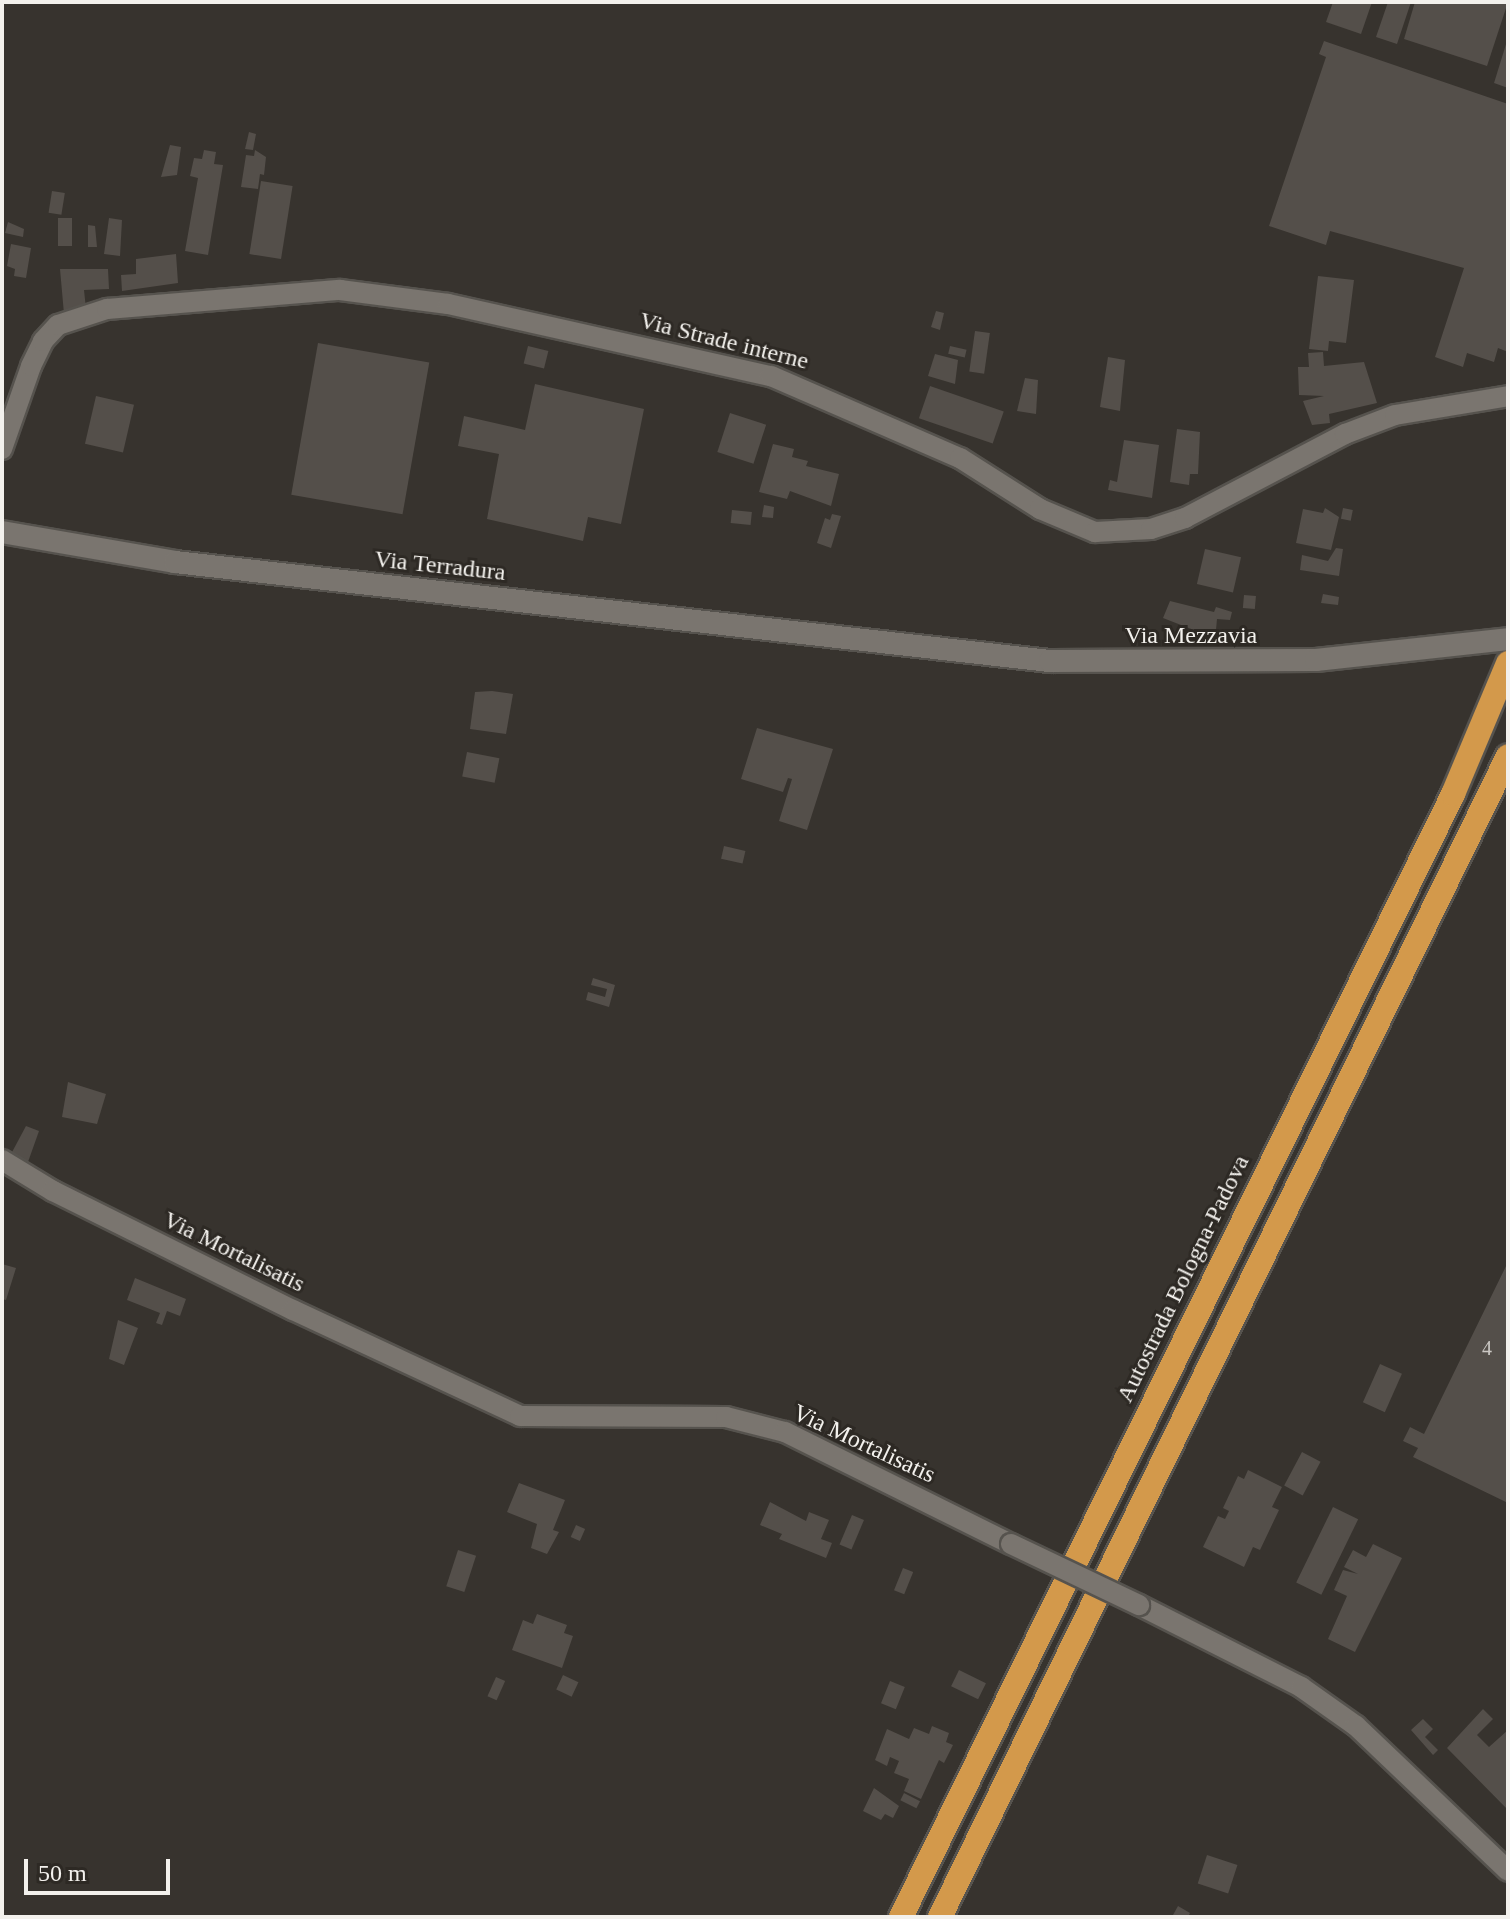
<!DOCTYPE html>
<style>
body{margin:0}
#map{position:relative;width:1510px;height:1919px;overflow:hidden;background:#37332e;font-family:"Times New Roman",serif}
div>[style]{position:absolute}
.building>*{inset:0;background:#544f4a;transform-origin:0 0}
.roads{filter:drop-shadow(2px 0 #56534e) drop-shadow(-2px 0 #56534e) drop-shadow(0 2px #56534e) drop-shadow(0 -2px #56534e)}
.minor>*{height:20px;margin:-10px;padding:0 10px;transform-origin:10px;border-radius:10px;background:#7a756f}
.secondary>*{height:22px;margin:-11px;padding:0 11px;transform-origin:11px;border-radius:11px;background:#7a756f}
.motorway>*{height:24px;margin:-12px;padding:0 12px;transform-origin:12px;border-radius:12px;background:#d3994b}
.bridges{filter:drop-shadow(2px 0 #56534e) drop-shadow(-2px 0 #56534e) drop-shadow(0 2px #56534e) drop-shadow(0 -2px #56534e)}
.minor-bridge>*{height:20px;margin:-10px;padding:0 10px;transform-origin:10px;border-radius:10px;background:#7a756f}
span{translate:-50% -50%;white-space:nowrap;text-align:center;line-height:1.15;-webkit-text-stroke:6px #2d2924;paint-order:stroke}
.number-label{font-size:20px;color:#cbc8c4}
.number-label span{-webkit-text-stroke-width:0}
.street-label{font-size:24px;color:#f3f1ed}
.frame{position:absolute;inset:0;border:4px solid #f3f1ed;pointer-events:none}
.scale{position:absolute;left:24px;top:1859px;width:146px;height:36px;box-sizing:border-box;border:4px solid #f3f1ed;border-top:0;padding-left:10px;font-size:24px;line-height:28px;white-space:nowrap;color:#f3f1ed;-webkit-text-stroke:6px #2d2924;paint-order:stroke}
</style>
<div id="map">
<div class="building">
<div style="clip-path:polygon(1333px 2px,1372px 2px,1361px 34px,1326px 22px)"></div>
<div style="clip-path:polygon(1388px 2px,1411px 2px,1397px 44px,1376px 37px)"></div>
<div style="clip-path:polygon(1415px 2px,1508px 2px,1487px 66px,1404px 39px)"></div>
<div style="clip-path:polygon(1324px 41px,1508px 104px,1508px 352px,1498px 348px,1494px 362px,1467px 353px,1463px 367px,1435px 357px,1464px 268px,1330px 231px,1326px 245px,1269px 226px,1326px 57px,1319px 54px)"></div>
<div style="clip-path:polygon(1507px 41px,1508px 41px,1508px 88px,1494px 83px)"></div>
<div style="clip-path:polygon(249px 132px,256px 134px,253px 150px,245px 149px)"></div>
<div style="clip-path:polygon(170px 145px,181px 147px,177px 175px,161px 177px)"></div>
<div style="clip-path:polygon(204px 150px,216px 152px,214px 164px,223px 165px,208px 255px,185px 251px,198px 178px,190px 176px,194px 158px,202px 159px)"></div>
<div style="clip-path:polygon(255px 150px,266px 157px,264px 175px,260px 174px,258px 189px,241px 187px,246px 155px,254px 156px)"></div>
<div style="left:261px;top:181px;width:32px;height:74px;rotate:9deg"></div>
<div style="left:52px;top:191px;width:13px;height:22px;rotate:9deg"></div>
<div style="left:58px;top:218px;width:14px;height:28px"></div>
<div style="clip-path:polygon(109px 218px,122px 220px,120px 256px,104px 254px)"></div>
<div style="clip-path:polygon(8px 222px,24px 229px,23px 237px,5px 233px)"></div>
<div style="clip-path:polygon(88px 225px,95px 226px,97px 247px,88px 247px)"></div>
<div style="clip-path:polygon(11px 244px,31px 248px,26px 278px,14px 276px,15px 269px,7px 266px)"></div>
<div style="clip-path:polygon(176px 254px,178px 283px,122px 291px,121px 275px,136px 274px,136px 259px)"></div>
<div style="clip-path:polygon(60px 269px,108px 269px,109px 289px,84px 290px,86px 309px,64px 314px)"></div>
<div style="clip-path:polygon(1318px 276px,1354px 280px,1346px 343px,1329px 341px,1328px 351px,1309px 349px)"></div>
<div style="clip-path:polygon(936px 311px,944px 313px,940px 330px,931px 327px)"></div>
<div style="left:975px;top:331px;width:15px;height:41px;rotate:8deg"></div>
<div style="left:318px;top:343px;width:113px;height:154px;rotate:10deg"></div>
<div style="left:528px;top:346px;width:21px;height:18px;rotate:14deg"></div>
<div style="left:950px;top:346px;width:17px;height:8px;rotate:13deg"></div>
<div style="clip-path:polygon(1323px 352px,1324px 366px,1364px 362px,1377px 403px,1329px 414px,1330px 423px,1312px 425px,1303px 401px,1324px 396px,1299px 395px,1298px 367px,1309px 367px,1308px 353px)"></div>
<div style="clip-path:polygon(935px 354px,958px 360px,955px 384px,928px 376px)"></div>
<div style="clip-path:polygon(1108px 357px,1125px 360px,1120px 411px,1100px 407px)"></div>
<div style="clip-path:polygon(1025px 378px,1038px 380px,1036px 414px,1017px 411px)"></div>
<div style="clip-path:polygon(535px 384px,644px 409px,621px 524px,588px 517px,583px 541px,487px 519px,499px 454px,458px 446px,464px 416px,525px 430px)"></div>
<div style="left:930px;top:386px;width:78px;height:34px;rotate:19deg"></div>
<div style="left:96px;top:396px;width:39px;height:49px;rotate:13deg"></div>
<div style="left:730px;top:413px;width:38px;height:41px;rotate:18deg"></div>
<div style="clip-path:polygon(1177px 429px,1200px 432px,1198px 474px,1190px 474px,1189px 485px,1170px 482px)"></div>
<div style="clip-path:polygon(1124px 440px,1159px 445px,1152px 498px,1108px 490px,1110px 480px,1117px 482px)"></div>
<div style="clip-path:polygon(773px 444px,794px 449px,792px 457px,808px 461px,806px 466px,839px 474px,831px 506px,790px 491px,787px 499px,759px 492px)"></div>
<div style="clip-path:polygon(764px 505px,774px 507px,773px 518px,762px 517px)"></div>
<div style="clip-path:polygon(1325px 508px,1339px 517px,1331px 550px,1296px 543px,1303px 509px,1323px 513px)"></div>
<div style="left:1343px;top:508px;width:10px;height:11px;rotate:11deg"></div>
<div style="left:732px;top:510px;width:20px;height:13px;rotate:6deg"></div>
<div style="clip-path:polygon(832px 514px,841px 516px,831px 548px,817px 543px,825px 518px,830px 520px)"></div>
<div style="clip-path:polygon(1336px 548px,1343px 549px,1339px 576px,1300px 570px,1302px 555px,1328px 561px)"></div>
<div style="left:1205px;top:549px;width:37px;height:36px;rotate:13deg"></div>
<div style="clip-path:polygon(1323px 594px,1339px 597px,1338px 605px,1321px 603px)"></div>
<div style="left:1244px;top:595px;width:12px;height:13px;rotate:5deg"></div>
<div style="clip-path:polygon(1170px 601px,1214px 612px,1216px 607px,1232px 612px,1230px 620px,1217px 619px,1216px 630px,1199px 632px,1163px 618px)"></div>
<div style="clip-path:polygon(492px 691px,513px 694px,506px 734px,470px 729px,475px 692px)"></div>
<div style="clip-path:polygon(757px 728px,833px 749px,807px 830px,779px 821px,792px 779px,788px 778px,783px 792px,741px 779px)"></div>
<div style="left:467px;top:752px;width:33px;height:25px;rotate:11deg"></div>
<div style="left:724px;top:846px;width:22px;height:13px;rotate:13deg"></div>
<div style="clip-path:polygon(593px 978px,615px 985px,609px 1007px,586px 1000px,588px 992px,605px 997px,607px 989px,591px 985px)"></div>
<div style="clip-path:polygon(68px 1082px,106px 1094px,97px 1124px,62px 1117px)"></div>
<div style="clip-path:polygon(26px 1126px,39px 1131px,28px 1162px,11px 1154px)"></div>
<div style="clip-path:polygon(1508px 1262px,1508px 1503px,1413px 1457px,1418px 1448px,1403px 1441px,1410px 1427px,1424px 1434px)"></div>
<div style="clip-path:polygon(2px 1264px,16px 1268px,6px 1300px,2px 1299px)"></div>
<div style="clip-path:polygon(135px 1278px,186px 1299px,180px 1316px,167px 1311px,162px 1325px,156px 1323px,160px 1313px,127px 1300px)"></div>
<div style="clip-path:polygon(118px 1320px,138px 1328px,124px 1365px,109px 1359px)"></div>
<div style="left:1380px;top:1364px;width:24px;height:42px;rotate:24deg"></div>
<div style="left:1302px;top:1452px;width:21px;height:38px;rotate:28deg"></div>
<div style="clip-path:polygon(1248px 1470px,1282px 1487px,1272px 1507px,1279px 1510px,1260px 1550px,1253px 1547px,1244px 1567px,1203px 1547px,1218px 1516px,1225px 1519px,1229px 1511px,1223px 1508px,1238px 1476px,1244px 1479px)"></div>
<div style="clip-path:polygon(519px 1483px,565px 1500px,553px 1530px,559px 1532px,547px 1554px,531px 1548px,537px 1524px,507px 1512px)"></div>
<div style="clip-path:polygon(770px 1502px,806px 1521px,809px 1512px,829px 1520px,821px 1539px,832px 1543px,826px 1558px,779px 1539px,782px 1534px,760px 1525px)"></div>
<div style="left:1333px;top:1507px;width:28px;height:84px;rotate:26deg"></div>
<div style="left:852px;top:1515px;width:13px;height:32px;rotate:23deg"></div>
<div style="left:576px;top:1525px;width:10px;height:13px;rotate:24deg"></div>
<div style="clip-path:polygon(1373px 1544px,1402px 1558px,1355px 1652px,1328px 1639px,1347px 1596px,1334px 1590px,1343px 1570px,1358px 1574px,1344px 1567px,1353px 1550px,1366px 1557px)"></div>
<div style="left:458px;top:1550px;width:19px;height:38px;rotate:18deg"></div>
<div style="left:903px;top:1568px;width:11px;height:24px;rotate:22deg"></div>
<div style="clip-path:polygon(537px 1614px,567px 1625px,564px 1633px,573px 1636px,562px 1668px,512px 1650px,523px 1620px,533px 1624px)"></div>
<div style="left:959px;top:1670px;width:30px;height:18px;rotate:26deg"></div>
<div style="left:563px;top:1675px;width:17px;height:16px;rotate:25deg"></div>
<div style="left:496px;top:1677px;width:10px;height:21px;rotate:24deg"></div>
<div style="left:890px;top:1681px;width:16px;height:24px;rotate:22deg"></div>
<div style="clip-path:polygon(1483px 1709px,1493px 1719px,1477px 1735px,1489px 1747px,1508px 1730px,1508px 1810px,1447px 1748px)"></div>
<div style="clip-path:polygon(1423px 1719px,1433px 1729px,1425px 1737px,1438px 1750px,1433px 1755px,1411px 1730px)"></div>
<div style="clip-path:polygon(932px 1726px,949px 1733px,946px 1742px,953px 1745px,944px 1763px,939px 1760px,921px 1799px,904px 1791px,909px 1779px,894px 1773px,899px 1761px,890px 1757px,887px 1766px,875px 1760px,887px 1729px,909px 1739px,914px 1728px,929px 1734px)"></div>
<div style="clip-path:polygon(874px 1788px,899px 1806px,893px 1818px,885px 1814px,881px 1820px,863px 1811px)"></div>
<div style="left:904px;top:1793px;width:18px;height:8px;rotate:27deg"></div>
<div style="left:1207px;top:1855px;width:32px;height:30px;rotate:18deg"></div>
<div style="clip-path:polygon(1178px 1906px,1190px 1913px,1188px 1917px,1173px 1915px)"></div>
</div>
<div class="roads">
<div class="minor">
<div style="left:2px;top:449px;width:88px;rotate:-70.7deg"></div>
<div style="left:31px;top:366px;width:28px;rotate:-64deg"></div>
<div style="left:43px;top:341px;width:22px;rotate:-47deg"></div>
<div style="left:58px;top:325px;width:52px;rotate:-18.1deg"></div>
<div style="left:107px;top:309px;width:234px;rotate:-4.7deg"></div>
<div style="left:340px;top:290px;width:109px;rotate:7.4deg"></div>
<div style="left:448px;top:304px;width:331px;rotate:12.6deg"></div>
<div style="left:771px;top:376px;width:206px;rotate:23.5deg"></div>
<div style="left:960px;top:458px;width:95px;rotate:32.5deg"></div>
<div style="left:1040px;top:509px;width:60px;rotate:22.7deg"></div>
<div style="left:1095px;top:532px;width:56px;rotate:-3.1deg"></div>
<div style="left:1151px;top:529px;width:36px;rotate:-18deg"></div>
<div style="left:1185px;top:518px;width:181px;rotate:-27.7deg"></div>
<div style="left:1345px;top:434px;width:53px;rotate:-20.8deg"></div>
<div style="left:1395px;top:415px;width:115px;rotate:-9.5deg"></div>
<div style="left:2px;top:1160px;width:60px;rotate:31.3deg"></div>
<div style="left:53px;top:1191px;width:268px;rotate:26.4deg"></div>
<div style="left:293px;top:1310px;width:251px;rotate:25deg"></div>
<div style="left:520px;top:1416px;width:206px;rotate:0.3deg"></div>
<div style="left:726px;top:1417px;width:61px;rotate:14.3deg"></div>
<div style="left:785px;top:1432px;width:252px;rotate:26.4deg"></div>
<div style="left:1139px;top:1605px;width:182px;rotate:26.8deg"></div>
<div style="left:1301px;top:1687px;width:67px;rotate:35.3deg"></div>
<div style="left:1356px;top:1726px;width:210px;rotate:43.6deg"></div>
</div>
<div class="secondary">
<div style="left:2px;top:532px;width:176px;rotate:9.8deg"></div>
<div style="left:175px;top:562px;width:881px;rotate:6.46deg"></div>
<div style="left:1050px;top:661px;width:266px;rotate:-0.2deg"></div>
<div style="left:1316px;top:660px;width:193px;rotate:-6.2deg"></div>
</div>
<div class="motorway">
<div style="left:901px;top:1917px;width:1251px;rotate:-63.82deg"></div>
<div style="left:1453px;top:794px;width:142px;rotate:-67.2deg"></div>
<div style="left:940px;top:1917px;width:1292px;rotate:-63.93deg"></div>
</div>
</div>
<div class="bridges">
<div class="minor-bridge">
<div style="left:1011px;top:1544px;width:142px;rotate:25.5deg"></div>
</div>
</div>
<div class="number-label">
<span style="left:1487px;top:1348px">4</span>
</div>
<div class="street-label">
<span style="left:724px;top:341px;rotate:14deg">Via Strade interne</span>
<span style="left:440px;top:566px;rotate:6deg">Via Terradura</span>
<span style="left:1191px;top:636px">Via Mezzavia</span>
<span style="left:234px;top:1252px;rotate:26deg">Via Mortalisatis</span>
<span style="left:1183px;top:1279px;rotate:-64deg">Autostrada Bologna-Padova</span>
<span style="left:864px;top:1444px;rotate:25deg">Via Mortalisatis</span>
</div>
<div class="frame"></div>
<div class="scale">50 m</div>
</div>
